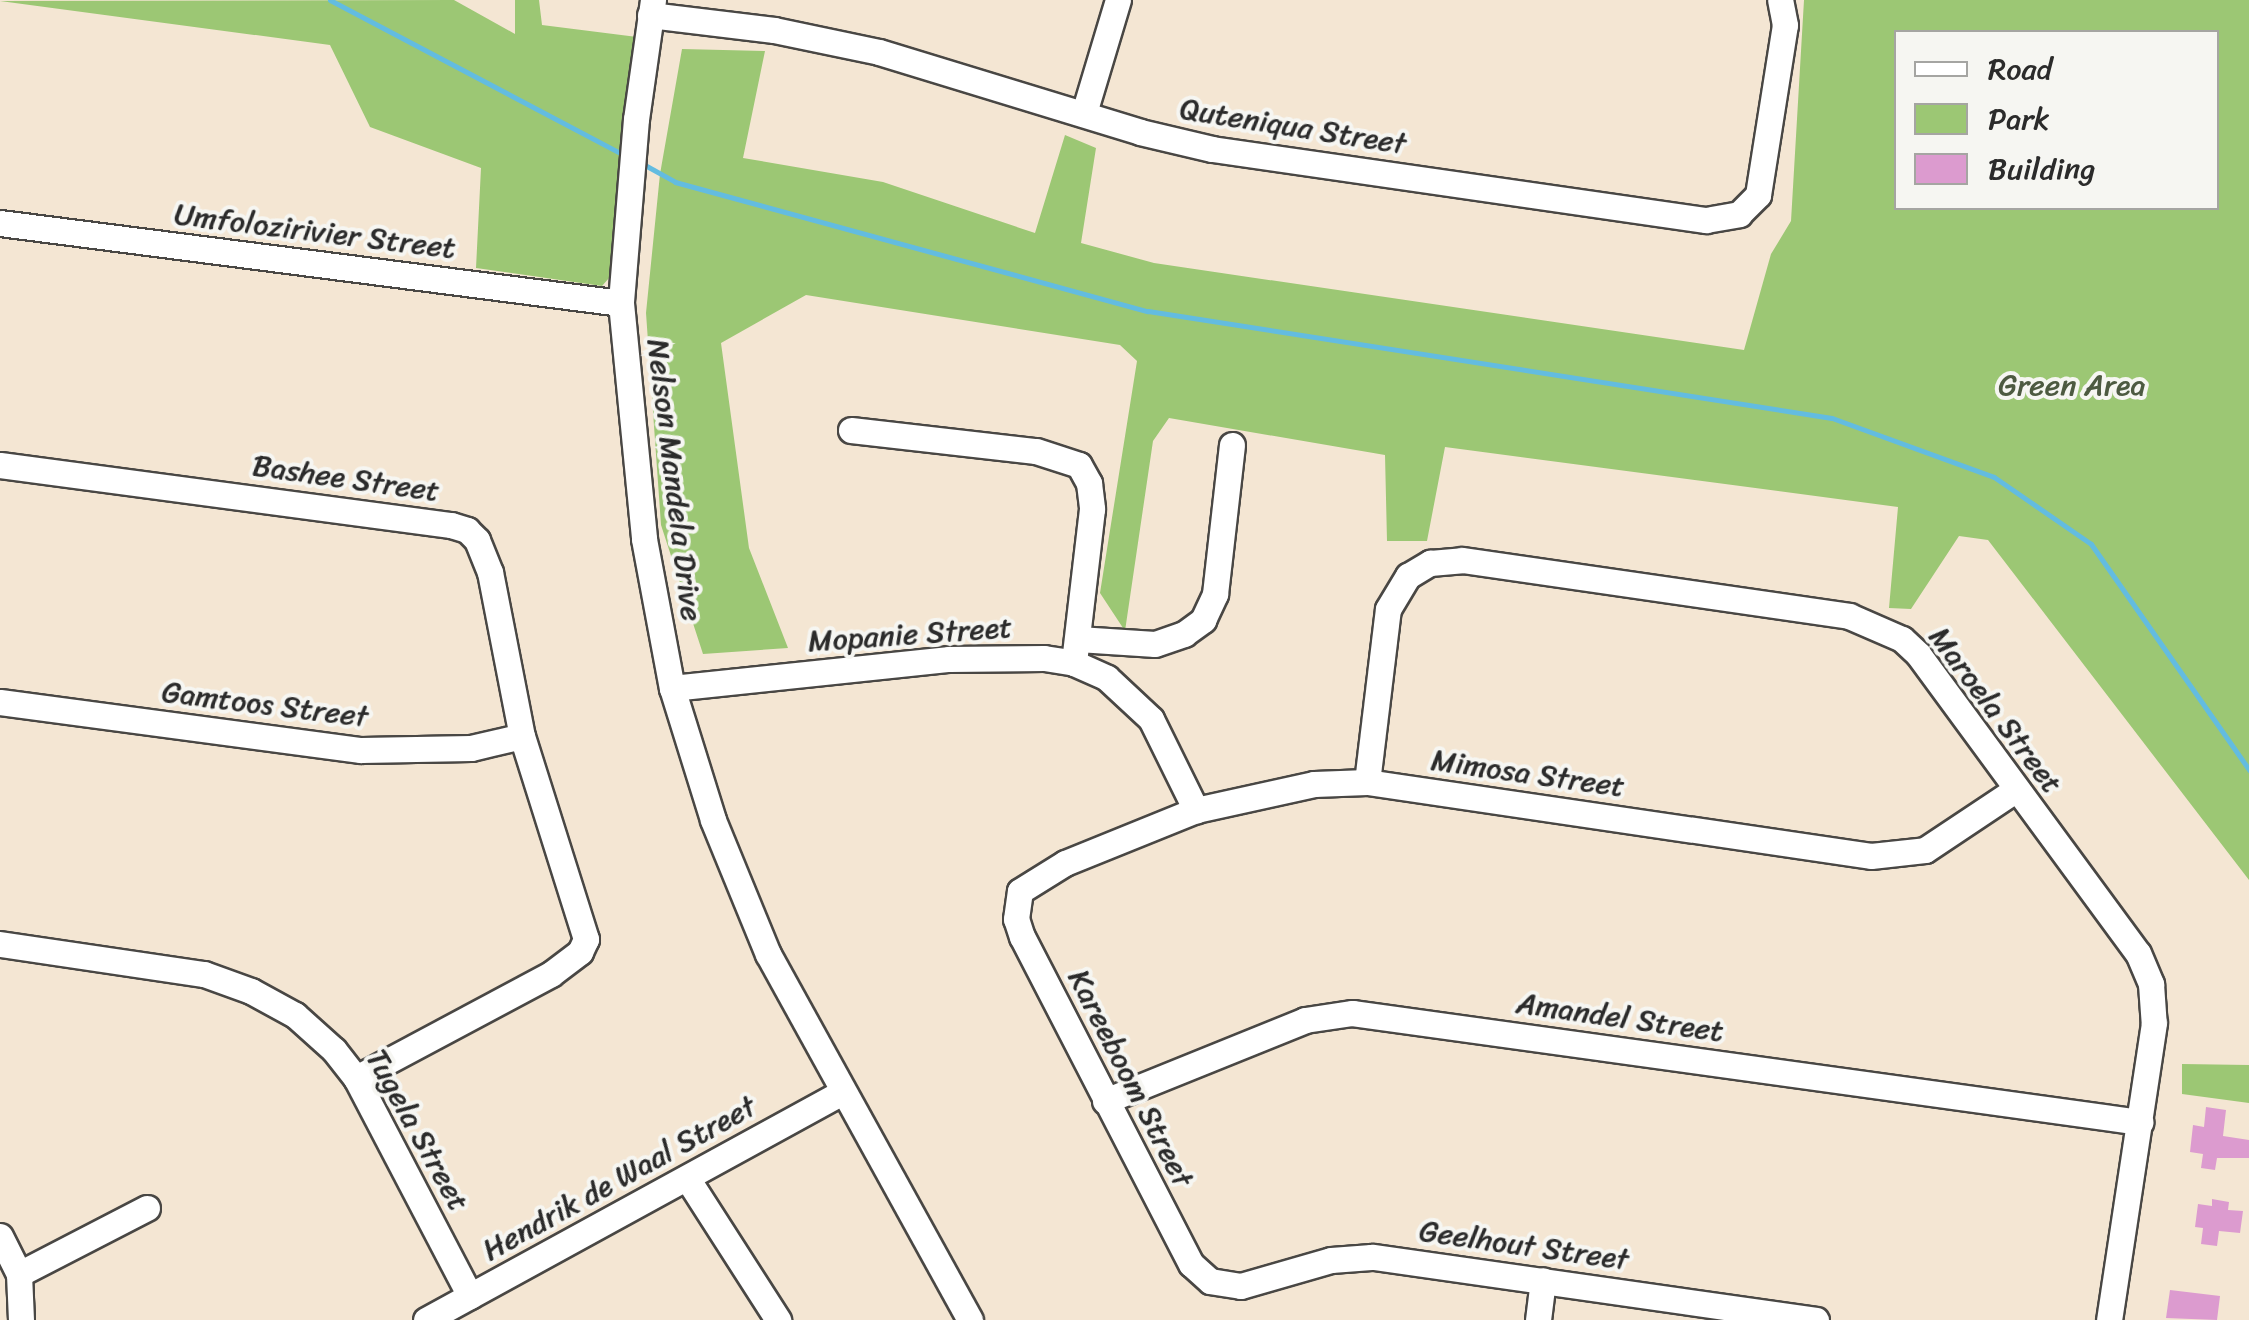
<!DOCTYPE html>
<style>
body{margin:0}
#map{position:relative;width:2249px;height:1320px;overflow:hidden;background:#f4e6d3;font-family:Sriracha,sans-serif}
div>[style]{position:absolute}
.green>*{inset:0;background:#9cc774}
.stream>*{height:5px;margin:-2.5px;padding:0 2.5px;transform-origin:2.5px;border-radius:2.5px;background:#63bce0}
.building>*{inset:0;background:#dc9bcf}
.roads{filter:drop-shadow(2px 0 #494744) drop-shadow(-2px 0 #494744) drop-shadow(0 2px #494744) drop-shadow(0 -2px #494744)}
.minor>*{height:25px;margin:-12.5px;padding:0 12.5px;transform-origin:12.5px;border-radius:12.5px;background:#fff}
span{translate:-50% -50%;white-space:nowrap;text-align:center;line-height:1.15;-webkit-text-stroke:8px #f6f6f2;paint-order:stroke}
.street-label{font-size:30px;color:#2b2b2b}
.park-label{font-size:30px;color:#4d5a41}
.legend{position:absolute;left:1894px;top:30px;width:325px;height:180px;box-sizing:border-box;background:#f6f6f2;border:2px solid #a5a5a2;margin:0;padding:12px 18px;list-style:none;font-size:30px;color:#2b2b2b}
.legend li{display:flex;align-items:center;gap:20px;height:50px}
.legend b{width:50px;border:2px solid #a5a5a2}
</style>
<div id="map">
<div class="green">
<div style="clip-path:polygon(454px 0,515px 34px,515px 0,539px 0,542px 25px,645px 38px,617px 269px,602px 286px,476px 268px,481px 168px,370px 127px,330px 45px,0 1px)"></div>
<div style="clip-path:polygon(evenodd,1804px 0,2249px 0,2249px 880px,1988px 540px,1959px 536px,1911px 609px,1889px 608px,1898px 507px,1445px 447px,1427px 541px,1387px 541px,1385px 455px,1169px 418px,1153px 441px,1125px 631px,1100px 593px,1137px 361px,1120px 345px,806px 295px,721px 343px,749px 548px,788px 648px,703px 654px,661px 525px,646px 313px,660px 174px,682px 49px,765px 51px,743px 158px,883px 182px,1035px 233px,1065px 135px,1096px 148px,1081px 243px,1154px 263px,1744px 350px,1771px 254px,1791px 221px,1804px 0,1896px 32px,2216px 32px,2216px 208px,1896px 208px,1896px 32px)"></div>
<div style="clip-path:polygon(2182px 1064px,2249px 1065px,2249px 1103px,2182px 1094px)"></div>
</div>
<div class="stream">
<div style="left:330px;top:0;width:332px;rotate:27.8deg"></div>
<div style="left:643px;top:164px;width:37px;rotate:29deg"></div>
<div style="left:675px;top:182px;width:490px;rotate:15.3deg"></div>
<div style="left:1148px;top:311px;width:692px;rotate:8.89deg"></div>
<div style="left:1832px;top:418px;width:172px;rotate:20deg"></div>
<div style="left:1994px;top:477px;width:118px;rotate:34.6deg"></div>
<div style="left:2091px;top:544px;width:276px;rotate:55deg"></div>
</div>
<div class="building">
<div style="clip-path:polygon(2206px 1107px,2226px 1110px,2223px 1136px,2249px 1140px,2249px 1158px,2217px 1158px,2215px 1170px,2201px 1168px,2203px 1154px,2190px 1152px,2193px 1125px,2204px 1127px)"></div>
<div style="clip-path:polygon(2212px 1199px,2229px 1202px,2228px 1210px,2243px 1211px,2240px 1233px,2219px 1231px,2217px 1246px,2201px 1244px,2203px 1228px,2195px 1227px,2198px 1204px,2212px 1206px)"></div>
<div style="clip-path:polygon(2170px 1290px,2220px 1296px,2217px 1320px,2166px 1318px)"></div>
</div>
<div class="roads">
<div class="minor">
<div style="left:653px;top:0;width:120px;rotate:98.1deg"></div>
<div style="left:636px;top:119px;width:185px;rotate:94.7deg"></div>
<div style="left:621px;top:303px;width:237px;rotate:84.4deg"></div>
<div style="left:644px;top:539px;width:152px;rotate:79.4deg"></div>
<div style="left:672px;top:688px;width:138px;rotate:72.7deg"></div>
<div style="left:713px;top:820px;width:145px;rotate:67.7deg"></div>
<div style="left:768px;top:954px;width:418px;rotate:61.1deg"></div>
<div style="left:650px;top:15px;width:125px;rotate:6.9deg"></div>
<div style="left:774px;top:30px;width:107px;rotate:11.8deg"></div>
<div style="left:879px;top:52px;width:273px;rotate:17deg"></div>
<div style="left:1140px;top:132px;width:74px;rotate:13.3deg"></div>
<div style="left:1212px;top:149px;width:499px;rotate:8.2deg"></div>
<div style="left:1706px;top:220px;width:34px;rotate:-10deg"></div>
<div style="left:1739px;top:214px;width:27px;rotate:-45deg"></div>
<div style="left:1758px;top:195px;width:172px;rotate:-81deg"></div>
<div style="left:1785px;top:25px;width:25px;rotate:-101deg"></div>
<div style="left:1084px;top:113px;width:118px;rotate:-73.3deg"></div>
<div style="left:0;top:223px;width:626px;rotate:7.34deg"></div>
<div style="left:851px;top:430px;width:186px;rotate:6.5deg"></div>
<div style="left:1036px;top:451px;width:45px;rotate:18deg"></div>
<div style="left:1079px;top:465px;width:21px;rotate:61deg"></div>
<div style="left:1089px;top:483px;width:26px;rotate:83deg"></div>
<div style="left:1092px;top:509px;width:155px;rotate:96.7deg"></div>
<div style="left:0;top:465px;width:455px;rotate:7.6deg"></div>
<div style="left:451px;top:525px;width:17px;rotate:17deg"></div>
<div style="left:467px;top:530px;width:14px;rotate:45deg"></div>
<div style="left:477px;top:540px;width:35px;rotate:68deg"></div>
<div style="left:490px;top:572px;width:167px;rotate:79deg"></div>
<div style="left:522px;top:736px;width:213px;rotate:72.5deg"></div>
<div style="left:586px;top:939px;width:14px;rotate:115deg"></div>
<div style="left:580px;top:952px;width:36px;rotate:143deg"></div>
<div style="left:551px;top:974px;width:221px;rotate:151.9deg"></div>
<div style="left:1078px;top:639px;width:77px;rotate:3.7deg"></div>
<div style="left:1155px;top:644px;width:31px;rotate:-19deg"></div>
<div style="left:1184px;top:634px;width:24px;rotate:-36deg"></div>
<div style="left:1203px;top:620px;width:29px;rotate:-65deg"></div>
<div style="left:1215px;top:594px;width:150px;rotate:-83.5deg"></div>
<div style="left:672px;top:688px;width:279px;rotate:-6deg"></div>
<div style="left:949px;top:659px;width:95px;rotate:-0.6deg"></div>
<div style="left:1044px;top:658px;width:30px;rotate:9deg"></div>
<div style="left:1074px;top:663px;width:36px;rotate:24deg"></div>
<div style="left:1107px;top:678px;width:60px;rotate:43deg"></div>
<div style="left:1151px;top:719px;width:102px;rotate:63.7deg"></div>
<div style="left:0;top:702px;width:364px;rotate:7.6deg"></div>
<div style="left:361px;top:750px;width:110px;rotate:-1deg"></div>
<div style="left:471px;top:748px;width:52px;rotate:-13.2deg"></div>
<div style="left:1367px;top:782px;width:174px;rotate:-83.1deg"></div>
<div style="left:1388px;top:609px;width:39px;rotate:-59deg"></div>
<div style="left:1408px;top:576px;width:26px;rotate:-31deg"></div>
<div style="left:1430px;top:563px;width:32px;rotate:-5deg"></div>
<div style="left:1462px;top:560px;width:391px;rotate:8.2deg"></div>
<div style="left:1849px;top:616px;width:58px;rotate:23.5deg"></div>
<div style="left:1902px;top:639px;width:22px;rotate:43deg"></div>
<div style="left:1918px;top:654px;width:371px;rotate:53.7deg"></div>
<div style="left:2138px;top:953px;width:34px;rotate:67deg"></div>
<div style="left:2151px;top:984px;width:39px;rotate:86deg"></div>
<div style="left:2154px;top:1023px;width:300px;rotate:98.6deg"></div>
<div style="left:0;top:944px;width:206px;rotate:8.4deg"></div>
<div style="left:204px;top:974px;width:50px;rotate:19.9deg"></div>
<div style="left:251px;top:991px;width:50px;rotate:28.6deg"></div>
<div style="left:295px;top:1015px;width:52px;rotate:41.9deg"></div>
<div style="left:334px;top:1050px;width:36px;rotate:52deg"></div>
<div style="left:356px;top:1078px;width:246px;rotate:62.4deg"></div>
<div style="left:1105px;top:1101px;width:216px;rotate:-22deg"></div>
<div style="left:1305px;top:1020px;width:48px;rotate:-8.5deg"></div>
<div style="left:1352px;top:1013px;width:796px;rotate:7.88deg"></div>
<div style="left:687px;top:1178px;width:169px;rotate:57.3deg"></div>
<div style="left:0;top:1236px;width:42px;rotate:63.4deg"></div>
<div style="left:19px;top:1274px;width:46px;rotate:87.5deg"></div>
<div style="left:19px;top:1274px;width:144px;rotate:-27.3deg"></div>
<div style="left:426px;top:1320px;width:475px;rotate:-28.7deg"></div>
<div style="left:1538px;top:1320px;width:40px;rotate:-82.9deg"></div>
<div style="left:1816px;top:1320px;width:449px;rotate:-171.9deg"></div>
<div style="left:1371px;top:1257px;width:40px;rotate:175.7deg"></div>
<div style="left:1331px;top:1260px;width:94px;rotate:163.9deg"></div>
<div style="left:1241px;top:1286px;width:31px;rotate:-171deg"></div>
<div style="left:1210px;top:1281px;width:25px;rotate:-138deg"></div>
<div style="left:1191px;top:1264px;width:368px;rotate:-117.3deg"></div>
<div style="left:1022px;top:937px;width:19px;rotate:-108deg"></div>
<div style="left:1016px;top:919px;width:28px;rotate:-82deg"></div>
<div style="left:1020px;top:891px;width:53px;rotate:-31.9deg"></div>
<div style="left:1065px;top:863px;width:141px;rotate:-22deg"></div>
<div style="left:1196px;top:810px;width:121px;rotate:-12.4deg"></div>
<div style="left:1314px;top:784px;width:53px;rotate:-2.2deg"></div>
<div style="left:1367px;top:782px;width:509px;rotate:8.35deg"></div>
<div style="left:1871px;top:856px;width:54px;rotate:-6.3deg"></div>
<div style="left:1925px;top:850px;width:108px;rotate:-33.7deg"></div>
</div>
</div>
<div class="street-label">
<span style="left:1293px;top:126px;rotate:9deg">Quteniqua Street</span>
<span style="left:315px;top:231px;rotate:7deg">Umfolozirivier Street</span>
<span style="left:346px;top:478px;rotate:8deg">Bashee Street</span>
<span style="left:675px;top:480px;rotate:83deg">Nelson Mandela Drive</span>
<span style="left:910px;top:634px;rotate:-4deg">Mopanie Street</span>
<span style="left:265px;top:704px;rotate:7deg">Gamtoos Street</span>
<span style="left:1996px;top:710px;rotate:53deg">Maroela Street</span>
<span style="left:1528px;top:773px;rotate:8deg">Mimosa Street</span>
<span style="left:1620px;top:1017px;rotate:8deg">Amandel Street</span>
<span style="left:1131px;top:1078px;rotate:63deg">Kareeboom Street</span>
<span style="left:418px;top:1130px;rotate:61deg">Tugela Street</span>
<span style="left:619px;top:1178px;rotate:-29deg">Hendrik de Waal Street</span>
<span style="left:1524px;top:1245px;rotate:8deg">Geelhout Street</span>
</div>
<div class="park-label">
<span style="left:2072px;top:385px">Green Area</span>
</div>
<ul class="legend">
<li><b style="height:12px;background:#fff"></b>Road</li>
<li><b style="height:28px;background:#9cc774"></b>Park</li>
<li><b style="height:28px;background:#dc9bcf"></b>Building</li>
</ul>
</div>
